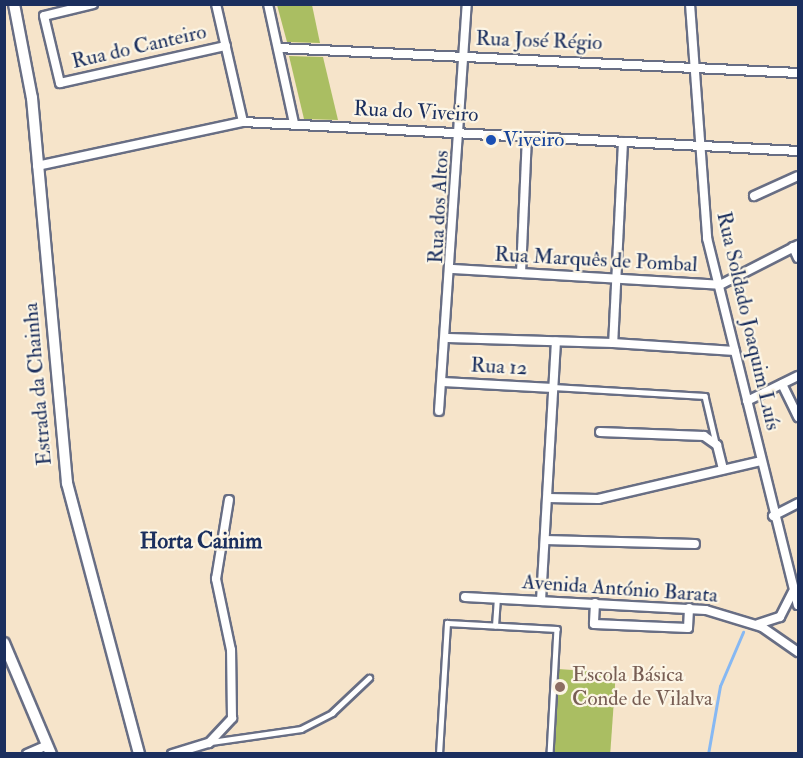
<!DOCTYPE html>
<meta charset="utf-8">
<style>
body{margin:0}
#map{position:relative;width:803px;height:758px;overflow:hidden;background:#f6e4ca;font-family:"IM FELL Double Pica",serif}
div>[style]{position:absolute}
.green>*{inset:0;background:#aabe62;transform-origin:0 0}
.stream>*{height:3px;margin:-1.5px;padding:0 1.5px;transform-origin:1.5px;border-radius:1.5px;background:#86b8f3}
.roads{filter:drop-shadow(2px 0 #686e84) drop-shadow(-2px 0 #686e84) drop-shadow(0 2px #686e84) drop-shadow(0 -2px #686e84)}
.service>*{height:4.5px;margin:-2.25px;padding:0 2.25px;transform-origin:2.25px;border-radius:2.25px;background:#fff}
.minor>*{height:8px;margin:-4px;padding:0 4px;transform-origin:4px;border-radius:4px;background:#fff}
.tertiary>*{height:10px;margin:-5px;padding:0 5px;transform-origin:5px;border-radius:5px;background:#fff}
.dots>*{width:16px;height:16px;translate:-50% -50%;box-sizing:border-box;border:3px solid #fcf5e5;border-radius:50%}
span{translate:-50% -50%;white-space:nowrap;text-align:center;line-height:1.15;-webkit-text-stroke:4.5px #fcf5e5;paint-order:stroke}
.street-label{font-size:21px;color:#1b2f5e}
.transit-label{font-size:21px;color:#164399}
.left{translate:0 -50%;text-align:left}
.education-label{font-size:21px;color:#785e54}
.neighbourhood-label{font-size:22px;color:#1b2f5e;font-weight:700}
.frame{position:absolute;inset:0;border:6px solid #1b2f5e;pointer-events:none}
</style>
<div id="map">
<div class="green">
<div style="clip-path:polygon(277px 5px,312px 5px,320px 43px,287px 42px)"></div>
<div style="clip-path:polygon(289px 56px,323px 57px,338px 120px,304px 119px)"></div>
<div style="left:558px;top:669px;width:58px;height:84px;rotate:4deg"></div>
</div>
<div class="stream">
<div style="left:708px;top:754px;width:69px;rotate:-80deg"></div>
<div style="left:720px;top:686px;width:59px;rotate:-66.9deg"></div>
</div>
<div class="roads">
<div class="service">
<div style="left:553px;top:387px;width:152px;rotate:3.4deg"></div>
<div style="left:705px;top:396px;width:48px;rotate:76.8deg"></div>
<div style="left:495px;top:626px;width:27px;rotate:-86deg"></div>
<div style="left:211px;top:742px;width:91px;rotate:-8.2deg"></div>
<div style="left:301px;top:729px;width:35px;rotate:-27deg"></div>
<div style="left:332px;top:713px;width:51px;rotate:-43.4deg"></div>
<div style="left:439px;top:754px;width:131px;rotate:-86.5deg"></div>
<div style="left:447px;top:623px;width:110px;rotate:3.1deg"></div>
<div style="left:557px;top:629px;width:125px;rotate:93.2deg"></div>
</div>
<div class="minor">
<div style="left:93px;top:4px;width:50px;rotate:166.2deg"></div>
<div style="left:44px;top:16px;width:69px;rotate:76.6deg"></div>
<div style="left:60px;top:83px;width:170px;rotate:-12.6deg"></div>
<div style="left:216px;top:4px;width:121px;rotate:77.1deg"></div>
<div style="left:268px;top:4px;width:122px;rotate:77.7deg"></div>
<div style="left:690px;top:4px;width:235px;rotate:85.8deg"></div>
<div style="left:707px;top:238px;width:378px;rotate:76.1deg"></div>
<div style="left:278px;top:48px;width:521px;rotate:2.75deg"></div>
<div style="left:623px;top:142px;width:201px;rotate:92.8deg"></div>
<div style="left:613px;top:343px;width:122px;rotate:3.8deg"></div>
<div style="left:37px;top:166px;width:211px;rotate:-12.1deg"></div>
<div style="left:243px;top:122px;width:556px;rotate:2.99deg"></div>
<div style="left:754px;top:196px;width:48px;rotate:-24.4deg"></div>
<div style="left:793px;top:247px;width:12px;rotate:66deg"></div>
<div style="left:453px;top:269px;width:267px;rotate:3.4deg"></div>
<div style="left:720px;top:285px;width:88px;rotate:-27.1deg"></div>
<div style="left:521px;top:273px;width:136px;rotate:-87.5deg"></div>
<div style="left:448px;top:338px;width:165px;rotate:1.7deg"></div>
<div style="left:443px;top:382px;width:110px;rotate:3.1deg"></div>
<div style="left:782px;top:384px;width:37px;rotate:64deg"></div>
<div style="left:747px;top:401px;width:57px;rotate:-26.1deg"></div>
<div style="left:439px;top:411px;width:408px;rotate:-86.1deg"></div>
<div style="left:600px;top:432px;width:104px;rotate:2.2deg"></div>
<div style="left:704px;top:436px;width:16px;rotate:35deg"></div>
<div style="left:717px;top:445px;width:25px;rotate:76deg"></div>
<div style="left:548px;top:498px;width:50px;rotate:1.1deg"></div>
<div style="left:598px;top:499px;width:167px;rotate:-13.1deg"></div>
<div style="left:773px;top:516px;width:28px;rotate:-27deg"></div>
<div style="left:545px;top:540px;width:150px;rotate:1.5deg"></div>
<div style="left:465px;top:597px;width:241px;rotate:3.1deg"></div>
<div style="left:706px;top:610px;width:59px;rotate:16.9deg"></div>
<div style="left:762px;top:627px;width:44px;rotate:34.8deg"></div>
<div style="left:541px;top:601px;width:260px;rotate:-86.7deg"></div>
<div style="left:595px;top:603px;width:21px;rotate:93deg"></div>
<div style="left:594px;top:624px;width:94px;rotate:2.4deg"></div>
<div style="left:688px;top:628px;width:20px;rotate:-87deg"></div>
<div style="left:758px;top:624px;width:23px;rotate:-18deg"></div>
<div style="left:780px;top:617px;width:28px;rotate:-63deg"></div>
<div style="left:27px;top:754px;width:22px;rotate:-24deg"></div>
<div style="left:172px;top:754px;width:39px;rotate:-17deg"></div>
<div style="left:209px;top:743px;width:34px;rotate:-47deg"></div>
<div style="left:232px;top:718px;width:68px;rotate:-90.8deg"></div>
<div style="left:231px;top:650px;width:73px;rotate:-101.9deg"></div>
<div style="left:216px;top:579px;width:80px;rotate:-80.7deg"></div>
</div>
<div class="tertiary">
<div style="left:14px;top:4px;width:96px;rotate:79.2deg"></div>
<div style="left:32px;top:98px;width:387px;rotate:84.8deg"></div>
<div style="left:67px;top:483px;width:280px;rotate:75.1deg"></div>
<div style="left:4px;top:643px;width:121px;rotate:67.1deg"></div>
</div>
</div>
<div class="dots">
<div style="left:491px;top:140px;background:#1a4fb4"></div>
<div style="left:560px;top:687px;background:#8d6e63"></div>
</div>
<div class="street-label">
<span style="left:539px;top:41px;rotate:2deg">Rua José Régio</span>
<span style="left:139px;top:47px;rotate:-13deg">Rua do Canteiro</span>
<span style="left:416px;top:112px;rotate:3deg">Rua do Viveiro</span>
<span style="left:439px;top:207px;rotate:-87deg">Rua dos Altos</span>
<span style="left:596px;top:260px;rotate:3deg">Rua Marquês de Pombal</span>
<span style="left:748px;top:321px;rotate:77deg">Rua Soldado Joaquim Luís</span>
<span style="left:499px;top:367px;rotate:3deg">Rua 12</span>
<span style="left:38px;top:384px;rotate:-95deg">Estrada da Chainha</span>
<span style="left:620px;top:589px;rotate:4deg">Avenida António Barata</span>
</div>
<div class="transit-label">
<span class="left" style="left:503px;top:140px">Viveiro</span>
</div>
<div class="education-label">
<span class="left" style="left:572px;top:687px">Escola Básica<br>Conde de Vilalva</span>
</div>
<div class="neighbourhood-label">
<span style="left:201px;top:542px">Horta Cainim</span>
</div>
<div class="frame"></div>
</div>
